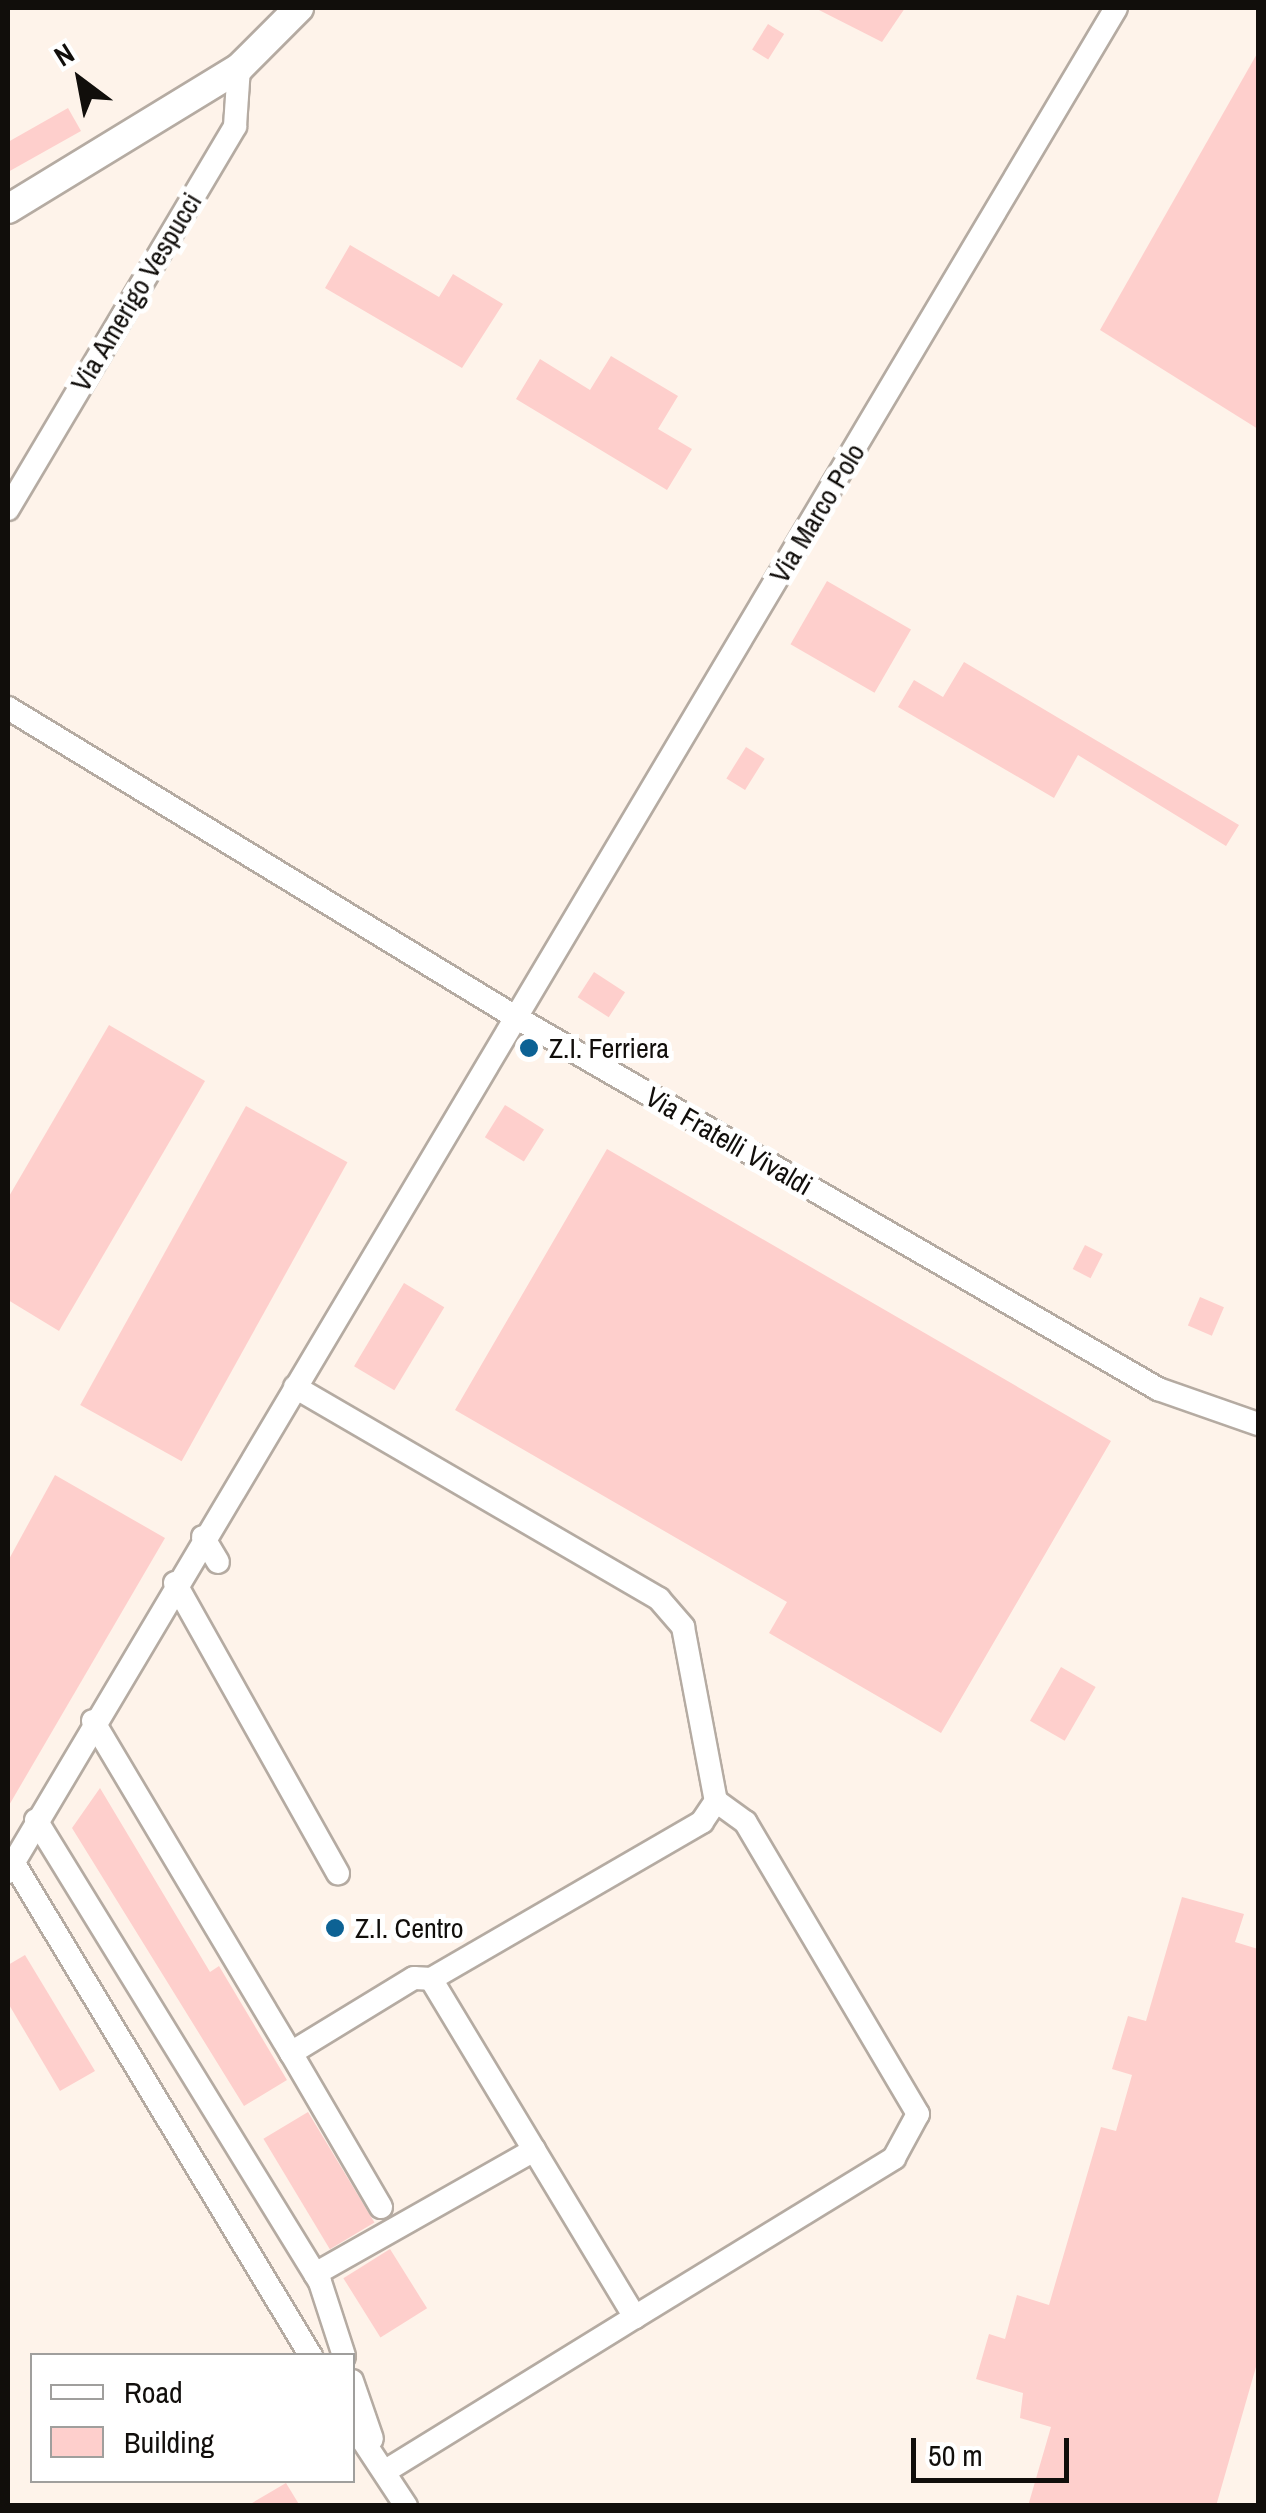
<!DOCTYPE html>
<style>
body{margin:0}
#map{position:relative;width:1266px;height:2513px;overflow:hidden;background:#fef3ea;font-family:"Archivo Narrow",sans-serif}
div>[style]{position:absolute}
.building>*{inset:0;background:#fecfcc;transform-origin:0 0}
.roads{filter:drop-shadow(2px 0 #b5aba2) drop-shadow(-2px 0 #b5aba2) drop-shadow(0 2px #b5aba2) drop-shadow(0 -2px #b5aba2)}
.minor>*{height:22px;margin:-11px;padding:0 11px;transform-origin:11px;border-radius:11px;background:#fff}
.major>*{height:28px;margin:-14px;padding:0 14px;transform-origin:14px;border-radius:14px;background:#fff}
.dots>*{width:28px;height:28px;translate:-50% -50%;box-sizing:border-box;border:5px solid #fff;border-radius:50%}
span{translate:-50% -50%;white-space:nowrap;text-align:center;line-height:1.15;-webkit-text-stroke:10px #fff;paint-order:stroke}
.street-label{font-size:28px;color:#110e0b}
.poi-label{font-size:28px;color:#110e0b}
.left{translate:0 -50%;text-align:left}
.frame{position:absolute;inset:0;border:10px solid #110e0b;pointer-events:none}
.legend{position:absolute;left:30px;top:2353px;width:325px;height:130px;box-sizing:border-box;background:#fff;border:2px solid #a09f9d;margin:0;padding:12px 18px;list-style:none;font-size:30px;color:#110e0b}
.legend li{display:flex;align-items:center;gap:20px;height:50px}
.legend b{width:50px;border:2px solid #a09f9d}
.north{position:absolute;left:30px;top:30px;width:100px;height:100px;-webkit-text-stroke:8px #fff;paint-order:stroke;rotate:328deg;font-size:28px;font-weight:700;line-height:40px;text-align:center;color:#110e0b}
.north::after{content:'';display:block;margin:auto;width:35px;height:45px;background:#110e0b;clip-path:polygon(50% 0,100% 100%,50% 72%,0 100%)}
.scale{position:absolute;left:911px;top:2438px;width:158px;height:45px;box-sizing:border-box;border:5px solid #110e0b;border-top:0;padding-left:12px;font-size:30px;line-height:35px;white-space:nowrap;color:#110e0b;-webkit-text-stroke:8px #fff;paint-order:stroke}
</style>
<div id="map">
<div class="building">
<div style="clip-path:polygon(815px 8px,905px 8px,882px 42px)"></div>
<div style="left:768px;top:24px;width:19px;height:30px;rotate:32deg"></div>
<div style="clip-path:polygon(1258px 52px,1258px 429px,1100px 330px)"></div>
<div style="clip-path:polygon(68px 108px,81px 131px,8px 172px,8px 142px)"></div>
<div style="clip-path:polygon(350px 245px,439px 297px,453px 274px,503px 304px,462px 368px,325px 288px)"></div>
<div style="clip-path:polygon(611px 356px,678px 396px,658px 429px,692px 449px,667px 490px,516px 399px,540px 359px,590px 390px)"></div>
<div style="left:827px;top:581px;width:97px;height:73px;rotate:30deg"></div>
<div style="clip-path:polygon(964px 662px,1239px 825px,1226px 846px,1078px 755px,1054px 798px,898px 707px,914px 680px,943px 697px)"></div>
<div style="left:746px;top:747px;width:22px;height:37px;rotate:32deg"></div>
<div style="left:594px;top:972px;width:37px;height:30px;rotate:33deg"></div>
<div style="clip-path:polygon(109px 1025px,205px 1081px,59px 1331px,8px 1300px,8px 1198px)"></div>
<div style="left:505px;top:1105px;width:46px;height:38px;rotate:32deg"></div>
<div style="left:246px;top:1106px;width:116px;height:342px;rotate:29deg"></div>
<div style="clip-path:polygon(607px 1149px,1111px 1441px,941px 1733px,769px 1633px,787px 1602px,455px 1410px)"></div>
<div style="left:1085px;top:1245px;width:20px;height:27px;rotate:27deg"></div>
<div style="left:404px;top:1283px;width:47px;height:97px;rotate:31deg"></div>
<div style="left:1200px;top:1297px;width:26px;height:31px;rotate:23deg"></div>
<div style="clip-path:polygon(55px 1475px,165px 1538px,8px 1807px,8px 1561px)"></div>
<div style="left:1061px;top:1667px;width:40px;height:62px;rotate:30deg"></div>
<div style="clip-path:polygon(100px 1788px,210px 1972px,219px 1966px,287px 2080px,244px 2106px,72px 1828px)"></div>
<div style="clip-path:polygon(1182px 1897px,1244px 1914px,1235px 1942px,1258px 1949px,1258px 2360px,1216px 2506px,1028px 2506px,1051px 2427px,1020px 2418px,1023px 2393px,976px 2379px,989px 2334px,1005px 2339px,1017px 2295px,1049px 2305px,1101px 2127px,1116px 2131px,1132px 2075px,1112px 2069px,1128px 2016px,1146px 2021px)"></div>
<div style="clip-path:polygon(25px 1955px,95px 2071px,60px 2091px,8px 2003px,8px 1965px)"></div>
<div style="left:308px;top:2112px;width:129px;height:52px;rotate:59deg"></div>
<div style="left:390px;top:2249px;width:70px;height:55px;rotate:58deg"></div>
<div style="clip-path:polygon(286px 2483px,300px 2506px,247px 2506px)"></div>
</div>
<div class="roads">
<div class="minor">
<div style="left:8px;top:509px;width:445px;rotate:-59.3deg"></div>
<div style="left:235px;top:126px;width:58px;rotate:-86.1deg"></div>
<div style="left:8px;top:708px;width:596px;rotate:31.34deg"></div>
<div style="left:517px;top:1018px;width:741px;rotate:30.06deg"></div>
<div style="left:1158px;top:1389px;width:106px;rotate:19.3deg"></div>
<div style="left:295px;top:1387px;width:421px;rotate:30.2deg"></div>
<div style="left:659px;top:1599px;width:37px;rotate:49deg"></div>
<div style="left:683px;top:1627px;width:177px;rotate:79.3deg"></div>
<div style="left:716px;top:1801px;width:25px;rotate:124deg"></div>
<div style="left:702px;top:1822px;width:313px;rotate:149.9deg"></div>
<div style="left:431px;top:1979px;width:395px;rotate:58.9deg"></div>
<div style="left:635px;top:2317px;width:293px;rotate:148.3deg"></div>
<div style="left:203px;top:1537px;width:29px;rotate:59deg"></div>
<div style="left:175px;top:1583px;width:333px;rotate:60.7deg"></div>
<div style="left:93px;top:1721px;width:387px;rotate:59.2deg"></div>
<div style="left:36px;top:1820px;width:542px;rotate:58.42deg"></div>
<div style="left:320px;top:2282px;width:78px;rotate:72deg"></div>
<div style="left:13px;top:1862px;width:577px;rotate:58.9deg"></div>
<div style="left:8px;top:1872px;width:2168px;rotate:-59.27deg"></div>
<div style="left:381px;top:2207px;width:178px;rotate:-120.3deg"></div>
<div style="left:291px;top:2053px;width:144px;rotate:-31.4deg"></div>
<div style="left:414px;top:1978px;width:17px;rotate:3deg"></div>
<div style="left:315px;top:2274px;width:252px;rotate:-29.5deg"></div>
<div style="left:635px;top:2317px;width:304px;rotate:-31.5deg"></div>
<div style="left:894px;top:2158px;width:50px;rotate:-61.4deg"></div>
<div style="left:918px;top:2114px;width:339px;rotate:-120.6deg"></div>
<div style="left:745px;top:1822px;width:36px;rotate:-144deg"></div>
<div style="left:352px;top:2381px;width:61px;rotate:71deg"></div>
<div style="left:352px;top:2424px;width:98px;rotate:56.6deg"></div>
</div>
<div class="major">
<div style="left:8px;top:209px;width:271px;rotate:-31.4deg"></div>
<div style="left:239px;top:68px;width:85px;rotate:-45deg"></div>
</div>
</div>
<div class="dots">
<div style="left:529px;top:1048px;background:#0d6294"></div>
<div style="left:335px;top:1928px;background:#0d6294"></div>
</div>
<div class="street-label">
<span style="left:136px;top:292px;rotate:-59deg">Via Amerigo Vespucci</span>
<span style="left:817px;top:513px;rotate:-59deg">Via Marco Polo</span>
<span style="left:729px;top:1141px;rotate:30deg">Via Fratelli Vivaldi</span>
</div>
<div class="poi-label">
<span class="left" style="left:549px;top:1048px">Z.I. Ferriera</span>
<span class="left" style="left:355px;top:1928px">Z.I. Centro</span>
</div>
<div class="frame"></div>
<ul class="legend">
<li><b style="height:12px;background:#fff"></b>Road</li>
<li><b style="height:28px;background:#fecfcc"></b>Building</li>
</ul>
<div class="north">N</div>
<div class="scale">50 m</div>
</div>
